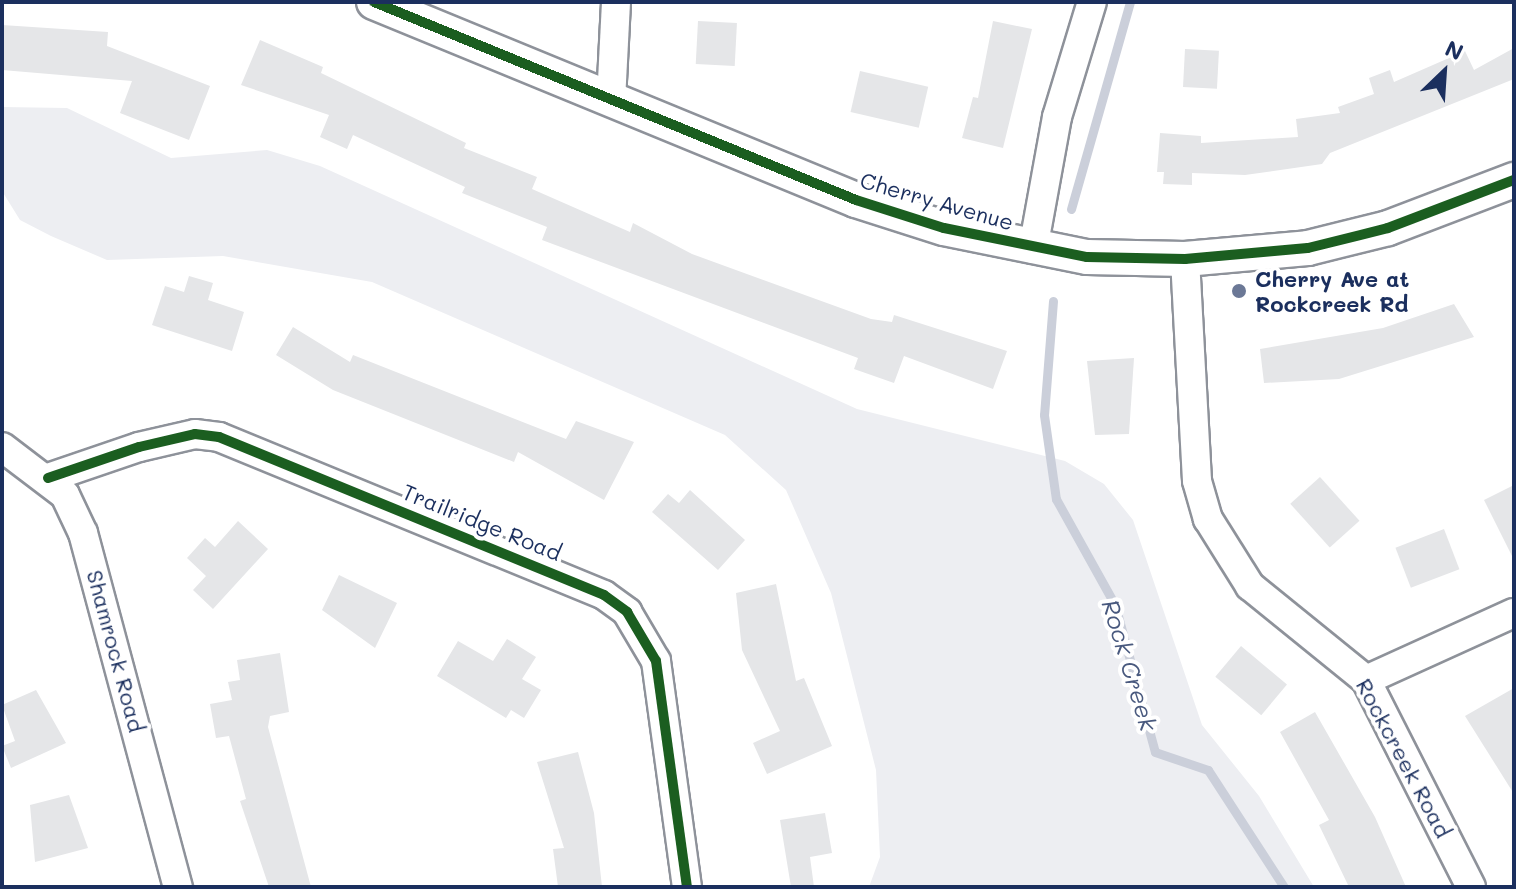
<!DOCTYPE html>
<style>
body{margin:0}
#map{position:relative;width:1516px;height:889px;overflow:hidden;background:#fff;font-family:Mali,sans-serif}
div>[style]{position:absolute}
.green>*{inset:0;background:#edeef2}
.stream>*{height:9px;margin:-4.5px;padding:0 4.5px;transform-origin:4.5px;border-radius:4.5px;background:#cbcfda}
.building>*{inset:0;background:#e5e6e8;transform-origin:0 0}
.roads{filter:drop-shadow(2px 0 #8e929a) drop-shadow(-2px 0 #8e929a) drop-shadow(0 2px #8e929a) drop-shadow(0 -2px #8e929a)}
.minor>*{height:28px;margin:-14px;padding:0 14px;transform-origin:14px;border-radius:14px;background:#fff}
.tertiary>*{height:34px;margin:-17px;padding:0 17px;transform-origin:17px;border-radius:17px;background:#fff}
.cycleway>*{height:10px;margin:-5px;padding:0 5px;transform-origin:5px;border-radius:5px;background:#1b5e20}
.dots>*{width:22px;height:22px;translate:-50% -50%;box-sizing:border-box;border:4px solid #fff;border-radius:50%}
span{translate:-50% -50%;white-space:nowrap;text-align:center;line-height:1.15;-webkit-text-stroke:8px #fff;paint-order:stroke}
.street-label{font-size:22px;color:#1b2f5e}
.poi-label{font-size:22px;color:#1b2f5e;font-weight:700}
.left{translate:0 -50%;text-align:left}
.water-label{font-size:24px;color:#49597e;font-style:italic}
.frame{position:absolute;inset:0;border:4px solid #1b2f5e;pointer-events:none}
.north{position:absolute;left:1404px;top:32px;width:80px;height:80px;-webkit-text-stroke:6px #fff;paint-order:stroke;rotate:25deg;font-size:22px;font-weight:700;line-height:32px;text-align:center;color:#1b2f5e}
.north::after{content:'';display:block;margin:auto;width:28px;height:36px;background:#1b2f5e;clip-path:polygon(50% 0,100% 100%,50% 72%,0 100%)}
</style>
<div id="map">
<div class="green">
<div style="clip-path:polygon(2px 107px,67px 108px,171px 158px,267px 150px,320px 166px,857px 409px,1065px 461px,1104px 484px,1133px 520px,1202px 725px,1259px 796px,1314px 887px,869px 887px,880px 857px,876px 770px,831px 593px,786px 490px,725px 435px,372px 282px,223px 256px,107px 260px,51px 236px,20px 220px,2px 191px)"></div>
</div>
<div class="stream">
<div style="left:1071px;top:209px;width:215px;rotate:-74.1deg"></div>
<div style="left:1053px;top:301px;width:114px;rotate:94.5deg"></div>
<div style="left:1044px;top:415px;width:85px;rotate:81.9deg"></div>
<div style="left:1056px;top:499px;width:121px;rotate:60.9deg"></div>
<div style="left:1115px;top:605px;width:152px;rotate:74.8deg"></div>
<div style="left:1155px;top:752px;width:56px;rotate:18.8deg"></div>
<div style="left:1208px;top:770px;width:140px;rotate:57deg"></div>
</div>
<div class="building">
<div style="left:698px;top:21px;width:39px;height:43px;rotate:3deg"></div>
<div style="clip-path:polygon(993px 21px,1032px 29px,1003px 148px,962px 138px,973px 97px,978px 98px)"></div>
<div style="clip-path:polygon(2px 25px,108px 32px,107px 46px,210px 86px,189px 140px,120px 113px,132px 81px,2px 70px)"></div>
<div style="clip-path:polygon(260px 40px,323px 67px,321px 73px,466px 143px,464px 148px,537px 177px,532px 189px,630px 232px,633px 223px,692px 254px,871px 319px,892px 322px,894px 315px,1007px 351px,993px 389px,904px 356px,894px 383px,854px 369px,858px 358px,542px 240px,547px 227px,462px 193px,465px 187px,353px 135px,347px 149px,320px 137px,329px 115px,241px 85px)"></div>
<div style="clip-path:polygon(1514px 48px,1514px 79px,1330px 153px,1322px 164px,1245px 175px,1192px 173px,1192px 185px,1163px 184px,1164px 172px,1157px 172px,1160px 133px,1201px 136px,1201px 143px,1298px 137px,1296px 119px,1340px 113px,1338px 107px,1374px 94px,1369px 78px,1390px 70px,1394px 82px,1465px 51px,1474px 70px)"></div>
<div style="left:1185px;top:49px;width:34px;height:38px;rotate:3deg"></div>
<div style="left:860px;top:71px;width:70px;height:42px;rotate:13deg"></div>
<div style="clip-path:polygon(189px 276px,213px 283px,208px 300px,244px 312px,232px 351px,152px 325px,165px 286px,184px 292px)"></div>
<div style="clip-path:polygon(1454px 304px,1474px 337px,1339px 379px,1264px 383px,1260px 349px,1383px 328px)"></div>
<div style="clip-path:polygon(293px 327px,350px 362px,353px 355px,566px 439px,576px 421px,634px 442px,604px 500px,518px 452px,514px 462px,333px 390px,276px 355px)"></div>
<div style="clip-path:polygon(1134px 358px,1129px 434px,1095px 435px,1087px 361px)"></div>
<div style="left:1320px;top:477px;width:59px;height:40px;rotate:48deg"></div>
<div style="clip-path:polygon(1514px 485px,1514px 560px,1484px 500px)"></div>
<div style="clip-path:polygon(690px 490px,745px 540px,718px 570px,652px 512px,668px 494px,679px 503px)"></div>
<div style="clip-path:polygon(238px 521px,268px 549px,213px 609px,193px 590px,206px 576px,187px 558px,205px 538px,215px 547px)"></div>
<div style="left:1444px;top:529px;width:43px;height:52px;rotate:69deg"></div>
<div style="clip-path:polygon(339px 575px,397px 603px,375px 648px,322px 610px)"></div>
<div style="clip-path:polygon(776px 584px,796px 681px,804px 678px,832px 746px,767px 774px,753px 743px,780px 731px,742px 650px,736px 593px)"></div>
<div style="clip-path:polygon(507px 639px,536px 657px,522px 679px,541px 690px,524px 718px,511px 710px,506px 718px,437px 676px,458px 641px,493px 661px)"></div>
<div style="left:1241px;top:646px;width:60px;height:40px;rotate:40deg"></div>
<div style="clip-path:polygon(280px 653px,289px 712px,270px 716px,268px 727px,311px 887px,269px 887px,240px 801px,246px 799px,229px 736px,216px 738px,210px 704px,232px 700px,228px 682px,240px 680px,237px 660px)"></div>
<div style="clip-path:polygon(1514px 688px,1514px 794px,1465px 716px)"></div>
<div style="clip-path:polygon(36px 690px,66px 743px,11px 768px,2px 746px,15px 741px,2px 705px)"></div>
<div style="clip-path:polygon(1315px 712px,1375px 817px,1406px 887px,1349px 887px,1319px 825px,1329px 820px,1280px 732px)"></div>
<div style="clip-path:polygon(578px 752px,594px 813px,602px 887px,558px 887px,553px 849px,564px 848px,537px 762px)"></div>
<div style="clip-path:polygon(69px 795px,88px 848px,35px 862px,30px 805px)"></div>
<div style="clip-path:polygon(825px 813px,832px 853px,810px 857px,814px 887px,791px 887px,780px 820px)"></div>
</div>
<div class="roads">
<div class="minor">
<div style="left:611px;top:101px;width:99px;rotate:-87.1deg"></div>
<div style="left:1033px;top:249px;width:134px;rotate:-79.7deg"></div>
<div style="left:1057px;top:117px;width:120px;rotate:-73.1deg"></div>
<div style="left:1185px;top:259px;width:222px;rotate:86.9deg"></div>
<div style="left:1197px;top:481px;width:40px;rotate:74deg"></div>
<div style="left:1208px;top:519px;width:79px;rotate:57.9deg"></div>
<div style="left:1250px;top:586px;width:149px;rotate:39deg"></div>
<div style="left:1366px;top:680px;width:232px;rotate:63.1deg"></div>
<div style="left:2px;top:447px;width:79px;rotate:37.3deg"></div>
<div style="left:65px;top:495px;width:42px;rotate:64.7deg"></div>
<div style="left:83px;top:533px;width:367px;rotate:75deg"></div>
<div style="left:48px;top:478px;width:96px;rotate:-18.8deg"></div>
<div style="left:139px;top:447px;width:57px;rotate:-13.1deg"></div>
<div style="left:195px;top:434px;width:24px;rotate:7deg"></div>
<div style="left:219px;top:437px;width:416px;rotate:22.3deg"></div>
<div style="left:604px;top:595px;width:29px;rotate:36deg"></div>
<div style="left:627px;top:612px;width:57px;rotate:59.4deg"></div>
<div style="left:656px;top:661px;width:228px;rotate:82.2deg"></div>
<div style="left:1366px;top:680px;width:162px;rotate:-24.4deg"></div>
</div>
<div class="tertiary">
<div style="left:374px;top:2px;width:521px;rotate:22.33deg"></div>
<div style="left:856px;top:200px;width:92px;rotate:17.7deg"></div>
<div style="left:944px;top:228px;width:146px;rotate:11.5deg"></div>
<div style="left:1087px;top:257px;width:98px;rotate:1.2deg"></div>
<div style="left:1185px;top:259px;width:123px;rotate:-5.1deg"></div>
<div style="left:1308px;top:248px;width:82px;rotate:-14deg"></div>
<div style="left:1388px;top:228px;width:135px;rotate:-20.9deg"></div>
</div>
</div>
<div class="cycleway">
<div style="left:374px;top:2px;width:521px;rotate:22.33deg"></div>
<div style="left:856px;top:200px;width:92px;rotate:17.7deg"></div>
<div style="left:944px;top:228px;width:146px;rotate:11.5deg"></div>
<div style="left:1087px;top:257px;width:98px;rotate:1.2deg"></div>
<div style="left:1185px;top:259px;width:123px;rotate:-5.1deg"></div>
<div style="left:1308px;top:248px;width:82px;rotate:-14deg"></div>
<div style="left:1388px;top:228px;width:135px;rotate:-20.9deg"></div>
<div style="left:48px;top:478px;width:96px;rotate:-18.8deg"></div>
<div style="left:139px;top:447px;width:57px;rotate:-13.1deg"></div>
<div style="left:195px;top:434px;width:24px;rotate:7deg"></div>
<div style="left:219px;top:437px;width:416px;rotate:22.3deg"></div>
<div style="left:604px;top:595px;width:29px;rotate:36deg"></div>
<div style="left:627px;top:612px;width:57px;rotate:59.4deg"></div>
<div style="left:656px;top:661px;width:228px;rotate:82.2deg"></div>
</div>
<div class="dots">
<div style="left:1239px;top:291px;background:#6b7896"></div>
</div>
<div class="street-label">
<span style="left:937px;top:201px;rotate:16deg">Cherry Avenue</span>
<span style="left:482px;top:522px;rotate:22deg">Trailridge Road</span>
<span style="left:116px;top:651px;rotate:75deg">Shamrock Road</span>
<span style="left:1404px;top:758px;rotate:62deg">Rockcreek Road</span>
</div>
<div class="poi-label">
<span class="left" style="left:1255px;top:291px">Cherry Ave at<br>Rockcreek Rd</span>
</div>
<div class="water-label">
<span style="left:1130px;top:665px;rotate:73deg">Rock Creek</span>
</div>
<div class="frame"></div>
<div class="north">N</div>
</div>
